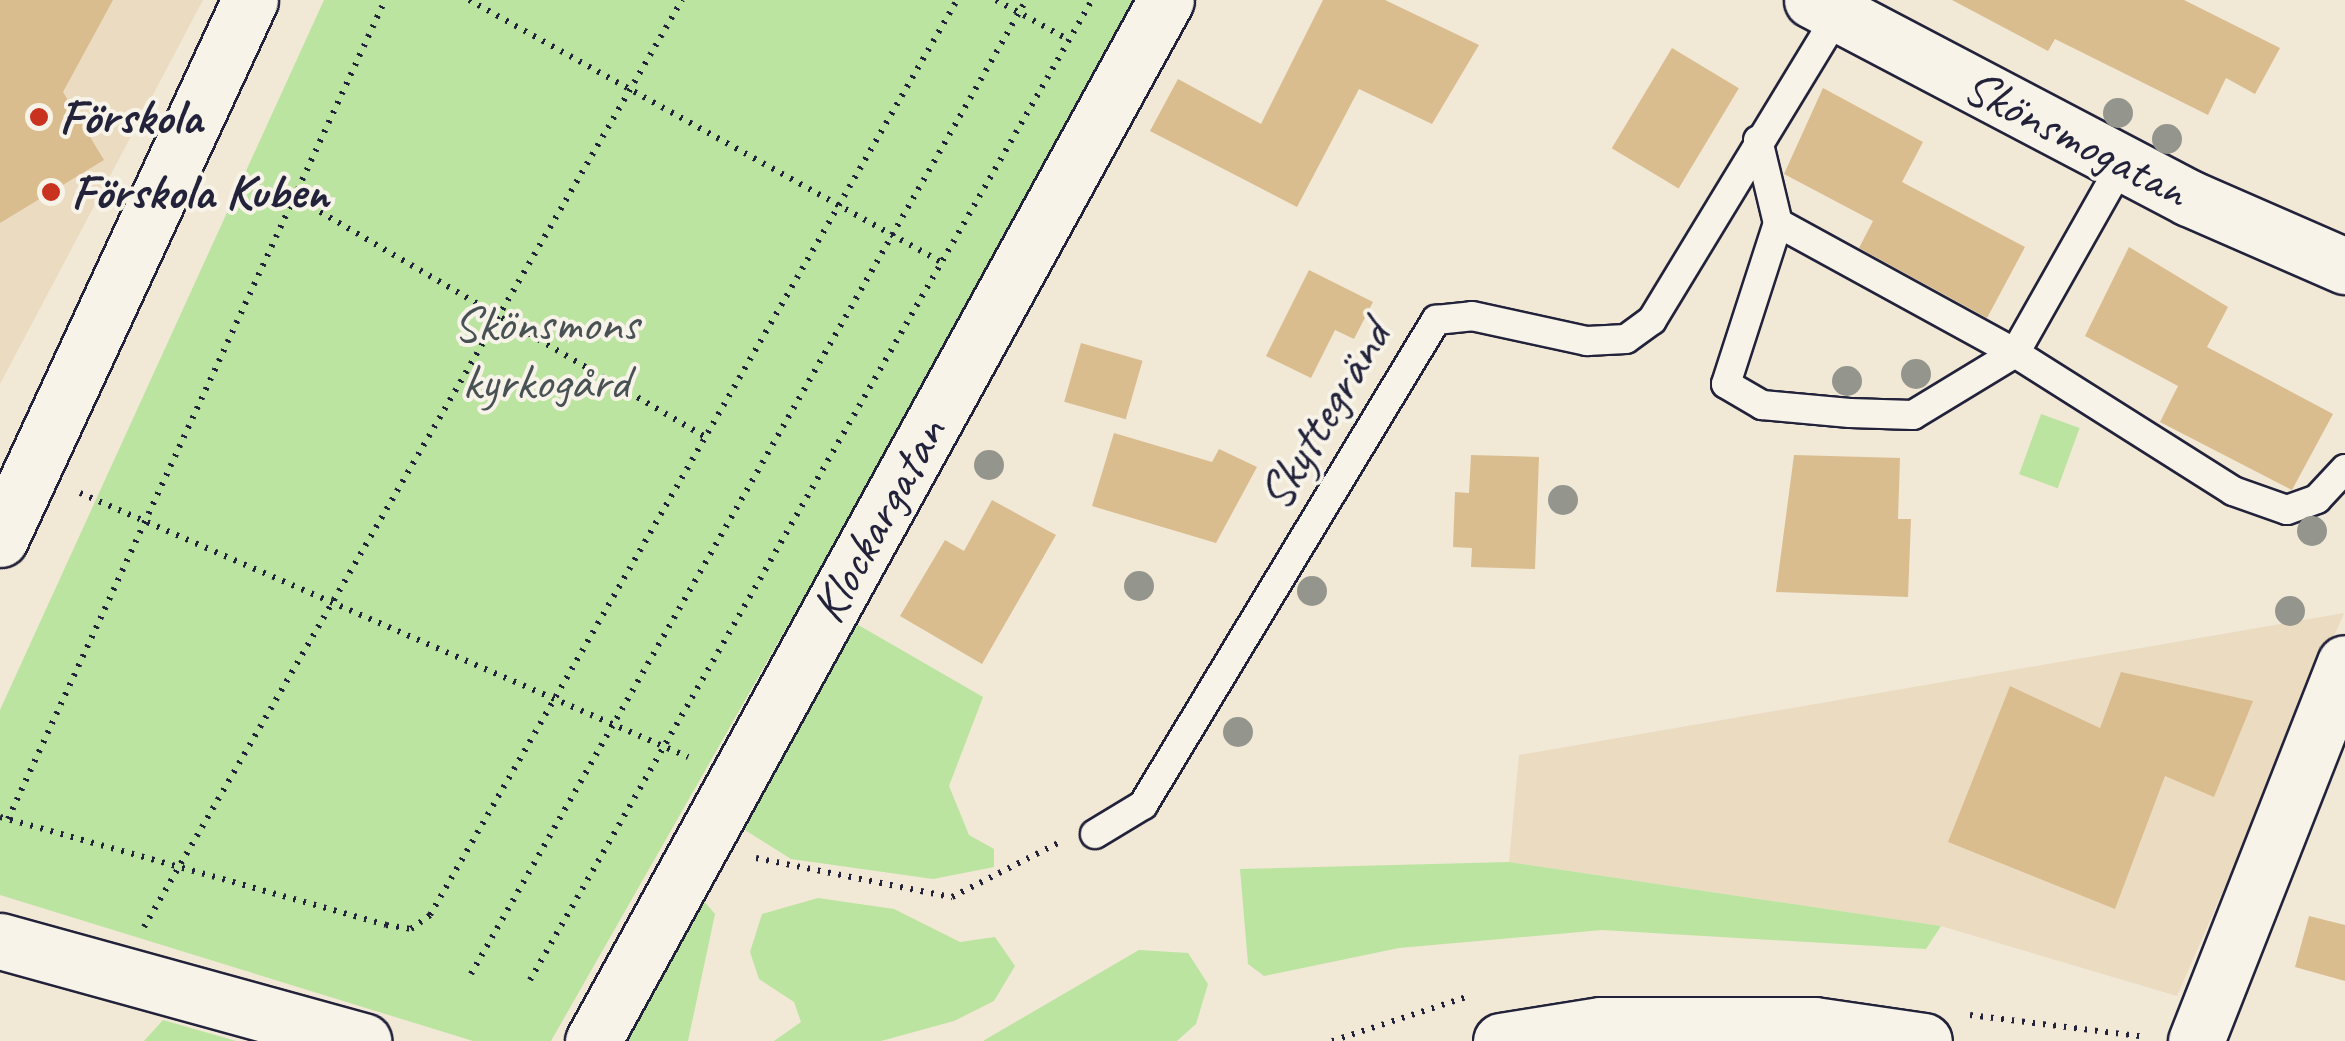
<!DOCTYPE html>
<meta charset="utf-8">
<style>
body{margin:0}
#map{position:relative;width:2345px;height:1041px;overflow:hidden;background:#f1e8d6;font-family:Caveat,sans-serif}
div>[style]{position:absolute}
.built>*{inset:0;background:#eadbc1}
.green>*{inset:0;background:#bbe4a0;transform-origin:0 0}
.building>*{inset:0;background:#dabd8f;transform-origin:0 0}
.path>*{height:6px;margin-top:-3px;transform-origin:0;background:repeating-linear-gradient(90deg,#22223b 0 2.5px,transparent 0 10.5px)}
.roads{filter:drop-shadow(2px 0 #22223b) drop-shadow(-2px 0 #22223b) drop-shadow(0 2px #22223b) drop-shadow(0 -2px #22223b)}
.service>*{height:28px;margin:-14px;padding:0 14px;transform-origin:14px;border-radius:14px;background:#f7f3e8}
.minor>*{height:55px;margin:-27.5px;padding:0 27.5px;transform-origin:27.5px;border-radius:27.5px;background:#f7f3e8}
.trunk>*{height:55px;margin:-27.5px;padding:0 27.5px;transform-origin:27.5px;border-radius:27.5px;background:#f7f3e8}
.trees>*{width:30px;height:30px;margin:-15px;border-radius:50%;background:#94968e}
.dots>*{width:28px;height:28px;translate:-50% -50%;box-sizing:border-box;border:5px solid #f7f3e8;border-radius:50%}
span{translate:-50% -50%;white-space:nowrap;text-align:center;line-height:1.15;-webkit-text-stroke:8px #f7f3e8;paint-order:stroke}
.poi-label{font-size:50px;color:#22223b;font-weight:700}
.left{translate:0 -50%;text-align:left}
.street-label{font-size:50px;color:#22223b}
.park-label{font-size:50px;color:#485254}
</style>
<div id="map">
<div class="built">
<div style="clip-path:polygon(0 0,203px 0,0 384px)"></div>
<div style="clip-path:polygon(2344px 613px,2177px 996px,1941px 926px,1509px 862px,1519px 755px)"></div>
</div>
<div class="green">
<div style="clip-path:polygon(324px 0,1144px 0,551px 1041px,473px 1041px,0 895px,0 710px)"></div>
<div style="left:2041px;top:414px;width:41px;height:64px;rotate:20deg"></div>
<div style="clip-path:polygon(841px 615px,983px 697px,949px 786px,969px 835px,994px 849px,994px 867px,933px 879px,791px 859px,732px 822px)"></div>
<div style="clip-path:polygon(1509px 862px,1941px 926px,1926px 949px,1602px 930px,1399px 948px,1264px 976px,1248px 964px,1240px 869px)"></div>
<div style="clip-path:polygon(691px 886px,715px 914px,688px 1041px,613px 1041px)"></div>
<div style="clip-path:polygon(818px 898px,894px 909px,960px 942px,995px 937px,1015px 966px,994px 1001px,954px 1021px,881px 1041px,774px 1041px,801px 1022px,794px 1002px,759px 979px,750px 952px,762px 914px)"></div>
<div style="clip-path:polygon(1139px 950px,1188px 953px,1208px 984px,1196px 1024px,1177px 1041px,983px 1041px)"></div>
<div style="clip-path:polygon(163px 1020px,236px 1041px,144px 1041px)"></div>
</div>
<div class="building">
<div style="clip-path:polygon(0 0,113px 0,63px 92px,104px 160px,0 223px)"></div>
<div style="clip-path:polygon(1323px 0,1385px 0,1479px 45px,1432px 124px,1359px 89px,1297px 207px,1150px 131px,1178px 79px,1261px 124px)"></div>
<div style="clip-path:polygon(1952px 0,2184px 0,2280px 48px,2255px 94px,2226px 78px,2208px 115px,2055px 39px,2048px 51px)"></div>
<div style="left:1672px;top:48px;width:78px;height:117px;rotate:31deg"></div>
<div style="clip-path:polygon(1823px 88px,1923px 142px,1902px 182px,2025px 247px,1987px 318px,1859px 248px,1873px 221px,1784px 174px)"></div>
<div style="clip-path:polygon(2129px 247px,2228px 307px,2207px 347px,2333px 414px,2292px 490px,2160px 422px,2178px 386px,2085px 336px)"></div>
<div style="clip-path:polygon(1309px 270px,1373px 302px,1354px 339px,1335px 330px,1311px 378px,1266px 356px)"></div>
<div style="left:1081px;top:343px;width:64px;height:61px;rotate:16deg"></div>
<div style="clip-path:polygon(1114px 433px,1212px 462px,1219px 449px,1257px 467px,1216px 543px,1092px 506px)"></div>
<div style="clip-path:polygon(1471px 455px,1539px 457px,1535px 569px,1471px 567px,1472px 548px,1453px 547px,1455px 492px,1469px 493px)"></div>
<div style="clip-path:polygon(1794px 455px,1900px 458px,1898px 519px,1911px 519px,1908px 597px,1776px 592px)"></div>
<div style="clip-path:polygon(992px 500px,1056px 535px,982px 664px,900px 616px,945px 540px,964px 551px)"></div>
<div style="clip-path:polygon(2121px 672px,2253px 701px,2214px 797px,2165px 776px,2115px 909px,1948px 842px,2010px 686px,2100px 728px)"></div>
<div style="clip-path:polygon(2309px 916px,2345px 925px,2345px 981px,2295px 967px)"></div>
</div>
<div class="path">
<div style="left:469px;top:0;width:540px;rotate:29.03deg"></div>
<div style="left:996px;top:0;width:83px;rotate:28.7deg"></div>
<div style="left:293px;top:196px;width:478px;rotate:30.3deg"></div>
<div style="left:80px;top:493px;width:663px;rotate:23.47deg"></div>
<div style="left:0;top:817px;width:401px;rotate:15.6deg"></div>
<div style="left:386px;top:925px;width:25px;rotate:9deg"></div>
<div style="left:411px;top:929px;width:24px;rotate:-36deg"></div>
<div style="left:430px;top:915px;width:1056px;rotate:-60.06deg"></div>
<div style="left:8px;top:819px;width:902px;rotate:-65.28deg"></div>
<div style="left:756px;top:858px;width:200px;rotate:11.3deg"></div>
<div style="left:952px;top:897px;width:121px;rotate:-27deg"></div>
<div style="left:144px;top:927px;width:1072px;rotate:-59.87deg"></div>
<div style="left:471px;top:974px;width:1121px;rotate:-60.32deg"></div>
<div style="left:530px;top:980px;width:1130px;rotate:-60.17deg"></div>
<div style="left:1970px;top:1015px;width:177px;rotate:7.1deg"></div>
<div style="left:1332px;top:1041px;width:145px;rotate:-18.1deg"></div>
</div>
<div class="roads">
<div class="service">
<div style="left:1758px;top:140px;width:85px;rotate:76.5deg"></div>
<div style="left:1778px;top:223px;width:169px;rotate:107.9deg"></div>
<div style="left:1726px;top:384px;width:42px;rotate:30.3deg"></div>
<div style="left:1762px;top:405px;width:88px;rotate:5.2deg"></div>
<div style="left:1850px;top:413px;width:63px;rotate:1.8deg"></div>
<div style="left:1913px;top:415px;width:119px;rotate:-31.3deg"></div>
<div style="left:2015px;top:353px;width:217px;rotate:-60.5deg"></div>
<div style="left:1778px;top:223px;width:270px;rotate:28.7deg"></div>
<div style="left:2015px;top:353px;width:258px;rotate:32.3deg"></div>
<div style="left:2233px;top:491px;width:57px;rotate:19.4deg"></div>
<div style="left:2287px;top:510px;width:32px;rotate:-20deg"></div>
<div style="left:2317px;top:499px;width:41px;rotate:-47deg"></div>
<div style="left:1095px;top:834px;width:56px;rotate:-31.1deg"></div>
<div style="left:1143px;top:805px;width:567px;rotate:-58.86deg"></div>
<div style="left:1436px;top:320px;width:36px;rotate:-6deg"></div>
<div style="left:1472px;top:316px;width:118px;rotate:12.3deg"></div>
<div style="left:1587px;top:341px;width:39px;rotate:-3deg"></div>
<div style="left:1626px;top:339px;width:32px;rotate:-36deg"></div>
<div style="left:1652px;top:320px;width:358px;rotate:-58.7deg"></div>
</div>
<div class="minor">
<div style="left:1812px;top:0;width:426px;rotate:27.7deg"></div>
<div style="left:2189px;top:198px;width:170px;rotate:23.6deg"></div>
<div style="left:0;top:539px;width:594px;rotate:-65.12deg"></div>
<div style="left:0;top:941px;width:377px;rotate:15.4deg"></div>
<div style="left:593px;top:1041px;width:1188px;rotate:-61.17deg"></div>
<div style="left:2196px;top:1041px;width:406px;rotate:-68.5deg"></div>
</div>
<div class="trunk">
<div style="left:1501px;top:1041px;width:101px;rotate:-9.1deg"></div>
<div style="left:1601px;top:1025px;width:213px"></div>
<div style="left:1814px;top:1025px;width:111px;rotate:8.3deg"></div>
</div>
</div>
<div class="trees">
<div style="left:2118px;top:113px"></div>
<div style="left:2167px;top:139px"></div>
<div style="left:1916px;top:374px"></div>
<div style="left:1847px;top:381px"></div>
<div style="left:989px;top:465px"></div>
<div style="left:1563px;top:500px"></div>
<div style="left:2312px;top:531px"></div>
<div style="left:1139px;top:586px"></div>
<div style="left:1312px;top:591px"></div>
<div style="left:2290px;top:611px"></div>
<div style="left:1238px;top:732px"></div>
</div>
<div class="dots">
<div style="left:39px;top:117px;background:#c8321e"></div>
<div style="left:51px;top:192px;background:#c8321e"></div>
</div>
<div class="poi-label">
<span class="left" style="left:59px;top:117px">Förskola</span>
<span class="left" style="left:71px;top:192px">Förskola Kuben</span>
</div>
<div class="street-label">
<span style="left:2076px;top:138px;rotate:27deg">Skönsmogatan</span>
<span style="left:1324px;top:415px;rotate:-59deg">Skyttegränd</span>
<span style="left:878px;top:520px;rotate:-61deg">Klockargatan</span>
</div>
<div class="park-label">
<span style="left:546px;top:352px">Skönsmons<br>kyrkogård</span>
</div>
</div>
